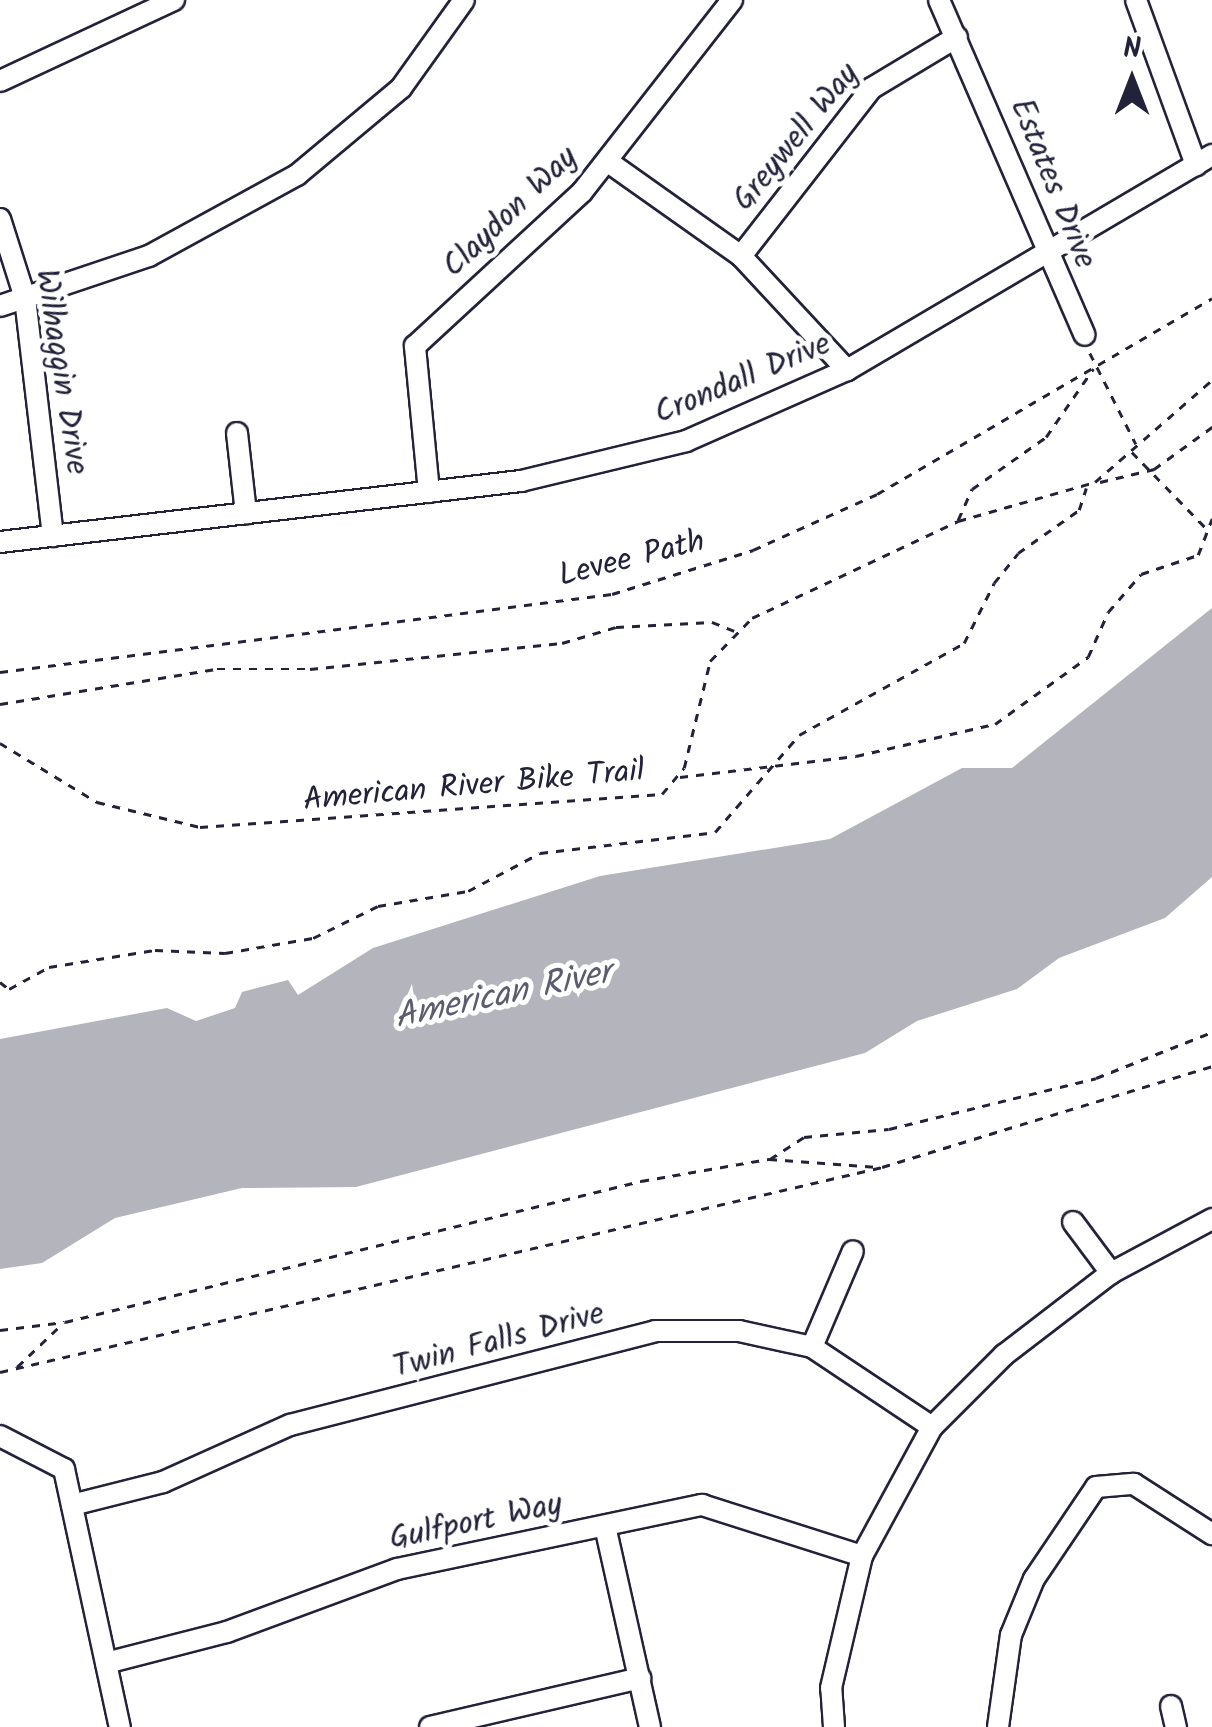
<!DOCTYPE html>
<style>
body{margin:0}
#map{position:relative;width:1212px;height:1727px;overflow:hidden;background:#fff;font-family:Kalam,sans-serif}
div>[style]{position:absolute}
.water>*{inset:0;background:#b4b4bc}
.path>*{height:2.5px;margin-top:-1.25px;transform-origin:0;background:repeating-linear-gradient(90deg,#22223b 0 8px,transparent 0 16px)}
.roads{filter:drop-shadow(2px 0 #22223b) drop-shadow(-2px 0 #22223b) drop-shadow(0 2px #22223b) drop-shadow(0 -2px #22223b)}
.minor>*{height:20px;margin:-10px;padding:0 10px;transform-origin:10px;border-radius:10px;background:#fff}
span{translate:-50% -50%;white-space:nowrap;text-align:center;line-height:1.15;-webkit-text-stroke:10px #fff;paint-order:stroke}
.street-label{font-size:32px;color:#22223b}
.water-label{font-size:35px;color:#5c5c6f;font-style:italic}
.north{position:absolute;left:1082px;top:30px;width:100px;height:100px;-webkit-text-stroke:8px #fff;paint-order:stroke;rotate:0deg;font-size:28px;font-weight:700;line-height:40px;text-align:center;color:#22223b}
.north::after{content:'';display:block;margin:auto;width:35px;height:45px;background:#22223b;clip-path:polygon(50% 0,100% 100%,50% 72%,0 100%)}
</style>
<div id="map">
<div class="water">
<div style="clip-path:polygon(1212px 608px,1212px 877px,1165px 918px,1059px 958px,1017px 989px,917px 1021px,865px 1053px,356px 1187px,242px 1188px,115px 1218px,42px 1263px,0 1269px,0 1039px,167px 1008px,196px 1021px,235px 1008px,242px 992px,288px 980px,298px 995px,373px 948px,600px 876px,830px 839px,962px 768px,1012px 768px)"></div>
</div>
<div class="path">
<div style="left:1090px;top:353px;width:102px;rotate:63.2deg"></div>
<div style="left:1132px;top:452px;width:106px;rotate:45.8deg"></div>
<div style="left:1100px;top:482px;width:56px;rotate:-13.5deg"></div>
<div style="left:1154px;top:469px;width:72px;rotate:-35.9deg"></div>
<div style="left:958px;top:520px;width:34px;rotate:-66deg"></div>
<div style="left:972px;top:489px;width:90px;rotate:-35.1deg"></div>
<div style="left:1046px;top:437px;width:83px;rotate:-55.3deg"></div>
<div style="left:0;top:672px;width:617px;rotate:-7.26deg"></div>
<div style="left:612px;top:594px;width:148px;rotate:-17.3deg"></div>
<div style="left:753px;top:550px;width:136px;rotate:-24.3deg"></div>
<div style="left:877px;top:494px;width:388px;rotate:-30.3deg"></div>
<div style="left:0;top:704px;width:220px;rotate:-9.2deg"></div>
<div style="left:217px;top:669px;width:93px"></div>
<div style="left:310px;top:669px;width:253px;rotate:-5.9deg"></div>
<div style="left:562px;top:643px;width:56px;rotate:-16.5deg"></div>
<div style="left:616px;top:627px;width:96px;rotate:-3deg"></div>
<div style="left:712px;top:622px;width:24px;rotate:22deg"></div>
<div style="left:0;top:743px;width:114px;rotate:31.3deg"></div>
<div style="left:97px;top:802px;width:106px;rotate:13.6deg"></div>
<div style="left:200px;top:827px;width:463px;rotate:-4.1deg"></div>
<div style="left:662px;top:794px;width:34px;rotate:-50deg"></div>
<div style="left:684px;top:768px;width:110px;rotate:-76.3deg"></div>
<div style="left:710px;top:661px;width:60px;rotate:-45.7deg"></div>
<div style="left:752px;top:618px;width:228px;rotate:-25.2deg"></div>
<div style="left:958px;top:521px;width:142px;rotate:-15.9deg"></div>
<div style="left:1095px;top:482px;width:155px;rotate:-41.1deg"></div>
<div style="left:680px;top:777px;width:177px;rotate:-6.8deg"></div>
<div style="left:856px;top:756px;width:143px;rotate:-13deg"></div>
<div style="left:995px;top:724px;width:115px;rotate:-35.8deg"></div>
<div style="left:1088px;top:657px;width:49px;rotate:-66deg"></div>
<div style="left:1108px;top:612px;width:50px;rotate:-49deg"></div>
<div style="left:1141px;top:574px;width:60px;rotate:-18.4deg"></div>
<div style="left:1198px;top:555px;width:39px;rotate:-69deg"></div>
<div style="left:0;top:982px;width:11px;rotate:38deg"></div>
<div style="left:9px;top:989px;width:46px;rotate:-28.8deg"></div>
<div style="left:49px;top:967px;width:107px;rotate:-9.1deg"></div>
<div style="left:155px;top:950px;width:70px;rotate:2.5deg"></div>
<div style="left:225px;top:953px;width:89px;rotate:-9.7deg"></div>
<div style="left:313px;top:938px;width:72px;rotate:-26.2deg"></div>
<div style="left:378px;top:906px;width:91px;rotate:-9.5deg"></div>
<div style="left:468px;top:891px;width:81px;rotate:-27.8deg"></div>
<div style="left:540px;top:853px;width:176px;rotate:-6.8deg"></div>
<div style="left:715px;top:832px;width:128px;rotate:-49.1deg"></div>
<div style="left:799px;top:735px;width:189px;rotate:-29.1deg"></div>
<div style="left:964px;top:643px;width:67px;rotate:-63.4deg"></div>
<div style="left:994px;top:583px;width:38px;rotate:-51deg"></div>
<div style="left:1018px;top:553px;width:75px;rotate:-35.2deg"></div>
<div style="left:1079px;top:510px;width:23px;rotate:-72deg"></div>
<div style="left:770px;top:1159px;width:40px;rotate:-32.9deg"></div>
<div style="left:804px;top:1137px;width:85px;rotate:-5.4deg"></div>
<div style="left:889px;top:1129px;width:213px;rotate:-13.8deg"></div>
<div style="left:1096px;top:1078px;width:125px;rotate:-21.6deg"></div>
<div style="left:0;top:1330px;width:65px;rotate:-7deg"></div>
<div style="left:65px;top:1322px;width:593px;rotate:-13.76deg"></div>
<div style="left:641px;top:1181px;width:130px;rotate:-9.8deg"></div>
<div style="left:769px;top:1159px;width:109px;rotate:4.2deg"></div>
<div style="left:17px;top:1367px;width:61px;rotate:-43.7deg"></div>
<div style="left:0;top:1372px;width:906px;rotate:-13.08deg"></div>
<div style="left:882px;top:1167px;width:345px;rotate:-17deg"></div>
</div>
<div class="roads">
<div class="minor">
<div style="left:939px;top:0;width:365px;rotate:66.5deg"></div>
<div style="left:1136px;top:0;width:176px;rotate:70deg"></div>
<div style="left:0;top:81px;width:192px;rotate:-25deg"></div>
<div style="left:607px;top:161px;width:164px;rotate:35.3deg"></div>
<div style="left:741px;top:256px;width:156px;rotate:47.1deg"></div>
<div style="left:0;top:219px;width:83px;rotate:72.4deg"></div>
<div style="left:25px;top:298px;width:240px;rotate:83.3deg"></div>
<div style="left:741px;top:256px;width:213px;rotate:-52.1deg"></div>
<div style="left:872px;top:88px;width:99px;rotate:-31deg"></div>
<div style="left:0;top:306px;width:157px;rotate:-18.6deg"></div>
<div style="left:149px;top:256px;width:169px;rotate:-28.7deg"></div>
<div style="left:297px;top:175px;width:136px;rotate:-39.9deg"></div>
<div style="left:401px;top:88px;width:108px;rotate:-54.4deg"></div>
<div style="left:237px;top:433px;width:81px;rotate:83.6deg"></div>
<div style="left:429px;top:492px;width:147px;rotate:-95.5deg"></div>
<div style="left:415px;top:346px;width:227px;rotate:-42.7deg"></div>
<div style="left:582px;top:192px;width:244px;rotate:-52deg"></div>
<div style="left:0;top:542px;width:525px;rotate:-6.68deg"></div>
<div style="left:521px;top:481px;width:170px;rotate:-13.6deg"></div>
<div style="left:686px;top:441px;width:176px;rotate:-23.8deg"></div>
<div style="left:847px;top:370px;width:424px;rotate:-30.5deg"></div>
<div style="left:1073px;top:1222px;width:64px;rotate:53.3deg"></div>
<div style="left:812px;top:1347px;width:104px;rotate:-66.9deg"></div>
<div style="left:0;top:1436px;width:72px;rotate:27.3deg"></div>
<div style="left:64px;top:1469px;width:264px;rotate:77.8deg"></div>
<div style="left:72px;top:1505px;width:94px;rotate:-14.2deg"></div>
<div style="left:163px;top:1482px;width:139px;rotate:-24.2deg"></div>
<div style="left:290px;top:1425px;width:377px;rotate:-14.4deg"></div>
<div style="left:655px;top:1331px;width:84px"></div>
<div style="left:739px;top:1331px;width:75px;rotate:12.4deg"></div>
<div style="left:812px;top:1347px;width:144px;rotate:33.7deg"></div>
<div style="left:605px;top:1526px;width:206px;rotate:77.4deg"></div>
<div style="left:106px;top:1663px;width:125px;rotate:-14.4deg"></div>
<div style="left:227px;top:1632px;width:181px;rotate:-20.3deg"></div>
<div style="left:397px;top:1569px;width:312px;rotate:-11.9deg"></div>
<div style="left:702px;top:1505px;width:168px;rotate:17.7deg"></div>
<div style="left:1171px;top:1706px;width:22px;rotate:77deg"></div>
<div style="left:430px;top:1727px;width:216px;rotate:-13.1deg"></div>
<div style="left:834px;top:1727px;width:39px;rotate:-94deg"></div>
<div style="left:831px;top:1688px;width:136px;rotate:-76.8deg"></div>
<div style="left:862px;top:1556px;width:147px;rotate:-61.5deg"></div>
<div style="left:932px;top:1427px;width:102px;rotate:-45deg"></div>
<div style="left:1004px;top:1355px;width:135px;rotate:-37.5deg"></div>
<div style="left:1111px;top:1273px;width:115px;rotate:-28.1deg"></div>
<div style="left:998px;top:1727px;width:93px;rotate:-82deg"></div>
<div style="left:1011px;top:1635px;width:61px;rotate:-67.7deg"></div>
<div style="left:1034px;top:1579px;width:111px;rotate:-56deg"></div>
<div style="left:1096px;top:1487px;width:38px;rotate:-5deg"></div>
<div style="left:1134px;top:1484px;width:93px;rotate:32.7deg"></div>
</div>
</div>
<div class="street-label">
<span style="left:797px;top:138px;rotate:-51deg">Greywell Way</span>
<span style="left:1052px;top:184px;rotate:68deg">Estates Drive</span>
<span style="left:511px;top:213px;rotate:-44deg">Claydon Way</span>
<span style="left:60px;top:372px;rotate:81deg">Wilhaggin Drive</span>
<span style="left:743px;top:380px;rotate:-23deg">Crondall Drive</span>
<span style="left:632px;top:560px;rotate:-14deg">Levee Path</span>
<span style="left:474px;top:787px;rotate:-5deg">American River Bike Trail</span>
<span style="left:499px;top:1342px;rotate:-15deg">Twin Falls Drive</span>
<span style="left:476px;top:1523px;rotate:-12deg">Gulfport Way</span>
</div>
<div class="water-label">
<span style="left:503px;top:996px;rotate:-12deg">American River</span>
</div>
<div class="north">N</div>
</div>
